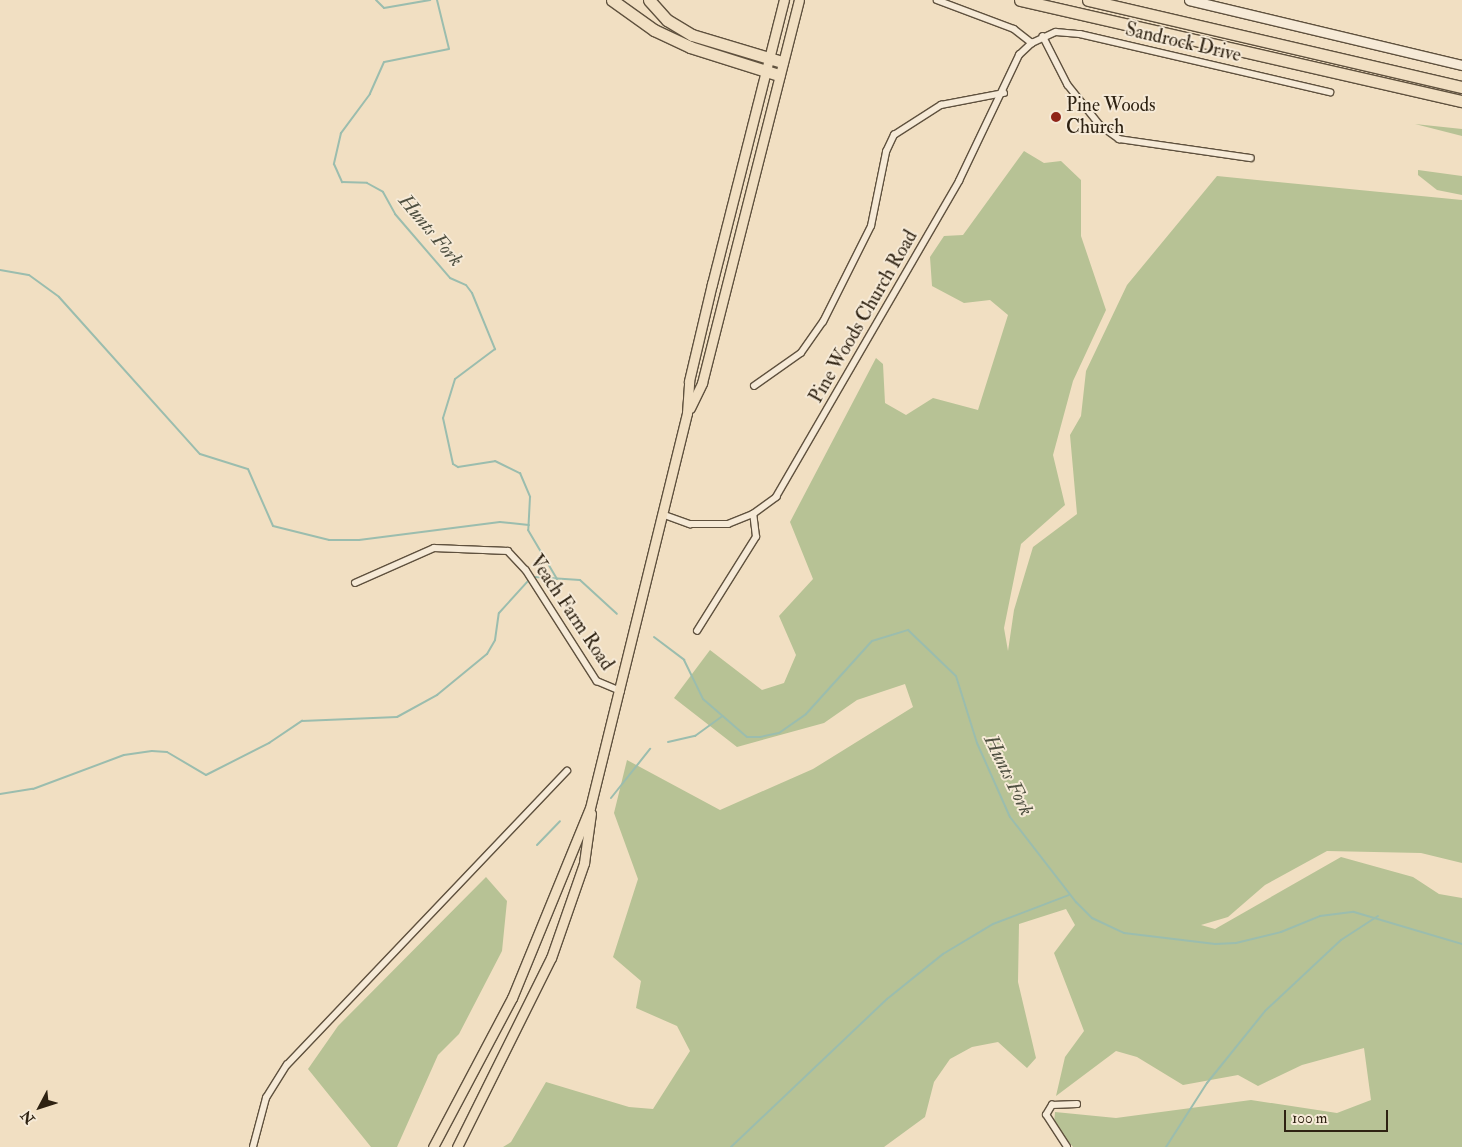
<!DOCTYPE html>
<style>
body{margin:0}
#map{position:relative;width:1462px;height:1147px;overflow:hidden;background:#f1dfc2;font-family:"IM FELL Double Pica",serif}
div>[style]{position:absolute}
.green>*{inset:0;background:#b7c295}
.stream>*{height:2px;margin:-1px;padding:0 1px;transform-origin:1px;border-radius:1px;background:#9bbdae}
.roads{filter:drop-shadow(1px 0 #5f513e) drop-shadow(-1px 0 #5f513e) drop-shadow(0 1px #5f513e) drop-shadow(0 -1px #5f513e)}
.street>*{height:5.5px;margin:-2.75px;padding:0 2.75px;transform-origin:2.75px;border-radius:2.75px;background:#f6ead7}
.secondary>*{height:9px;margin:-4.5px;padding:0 4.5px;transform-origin:4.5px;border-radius:4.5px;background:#f6ead7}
.primary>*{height:9px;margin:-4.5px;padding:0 4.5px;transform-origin:4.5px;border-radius:4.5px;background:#f1dfc2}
.highway>*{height:11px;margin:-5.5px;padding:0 5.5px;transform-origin:5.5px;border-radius:5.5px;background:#f1dfc2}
.dots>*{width:14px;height:14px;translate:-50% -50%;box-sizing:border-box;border:2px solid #f6ead7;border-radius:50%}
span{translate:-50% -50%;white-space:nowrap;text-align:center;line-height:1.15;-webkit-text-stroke:4px #f6ead7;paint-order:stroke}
.street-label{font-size:19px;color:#2e2212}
.poi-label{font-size:19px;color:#2e2212}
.left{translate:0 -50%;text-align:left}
.water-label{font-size:20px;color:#4f5041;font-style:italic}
.north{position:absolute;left:15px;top:1082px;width:50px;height:50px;-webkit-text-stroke:4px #f6ead7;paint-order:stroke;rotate:230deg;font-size:14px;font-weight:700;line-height:20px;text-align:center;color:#2e2212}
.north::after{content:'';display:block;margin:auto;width:18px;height:22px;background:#2e2212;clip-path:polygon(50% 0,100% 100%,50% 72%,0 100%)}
.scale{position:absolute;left:1284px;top:1110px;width:104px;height:22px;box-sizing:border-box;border:2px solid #2e2212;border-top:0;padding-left:6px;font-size:15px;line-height:18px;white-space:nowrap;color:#2e2212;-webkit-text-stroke:4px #f6ead7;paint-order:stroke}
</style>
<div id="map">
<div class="green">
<div style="clip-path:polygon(1415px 124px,1462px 129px,1462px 136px)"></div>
<div style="clip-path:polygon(1024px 151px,1044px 163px,1061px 161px,1081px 180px,1081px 236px,1106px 310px,1073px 381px,1053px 455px,1065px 505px,1021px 544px,1004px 628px,1008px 651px,1014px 610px,1033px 547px,1077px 514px,1070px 435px,1081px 416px,1086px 371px,1127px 285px,1217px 176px,1462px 200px,1462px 863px,1421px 853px,1327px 851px,1265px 885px,1228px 917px,1201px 925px,1215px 929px,1341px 857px,1413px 877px,1439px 894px,1462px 898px,1462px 1147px,1073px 1147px,1054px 1124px,1055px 1112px,1116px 1118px,1251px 1100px,1337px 1113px,1371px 1100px,1364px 1048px,1302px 1065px,1258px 1086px,1238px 1075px,1183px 1085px,1137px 1057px,1116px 1051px,1056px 1096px,1065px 1057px,1084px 1031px,1054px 953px,1075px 925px,1066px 909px,1019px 924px,1018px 982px,1036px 1058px,1027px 1068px,998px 1042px,972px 1047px,950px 1059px,934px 1082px,925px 1117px,884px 1147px,503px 1147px,511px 1142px,546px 1082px,629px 1107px,653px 1109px,690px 1051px,677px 1026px,636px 1008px,641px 981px,613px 957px,638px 879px,614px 813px,627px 760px,720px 810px,813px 769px,913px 707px,905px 684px,857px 700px,824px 723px,737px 747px,674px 698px,710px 650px,762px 690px,784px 683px,796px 655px,779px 616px,813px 579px,790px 522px,876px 358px,883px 364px,885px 403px,906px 415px,933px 398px,978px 410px,1008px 315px,990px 300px,964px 303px,932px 286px,930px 257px,944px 236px,963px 235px)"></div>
<div style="clip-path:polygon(1418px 170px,1462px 176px,1462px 195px,1437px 190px,1418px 175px)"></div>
<div style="clip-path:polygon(486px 877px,507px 901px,502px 951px,459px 1034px,438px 1055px,397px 1147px,371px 1147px,308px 1069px,338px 1026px)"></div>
</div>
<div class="stream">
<div style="left:376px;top:0;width:11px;rotate:45deg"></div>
<div style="left:384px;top:8px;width:47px;rotate:-9.9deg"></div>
<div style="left:437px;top:0;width:50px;rotate:76.2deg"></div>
<div style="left:449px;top:49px;width:66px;rotate:168.7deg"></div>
<div style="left:384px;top:62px;width:35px;rotate:114deg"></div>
<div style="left:370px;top:94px;width:49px;rotate:126.6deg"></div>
<div style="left:341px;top:133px;width:32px;rotate:103deg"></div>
<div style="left:334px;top:164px;width:20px;rotate:66deg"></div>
<div style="left:342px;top:182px;width:25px;rotate:2deg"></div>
<div style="left:367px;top:183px;width:18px;rotate:29deg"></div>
<div style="left:383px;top:192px;width:25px;rotate:61deg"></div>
<div style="left:395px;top:214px;width:84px;rotate:49.3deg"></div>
<div style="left:450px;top:278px;width:17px;rotate:24deg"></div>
<div style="left:466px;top:285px;width:10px;rotate:53deg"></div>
<div style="left:472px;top:293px;width:61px;rotate:67.7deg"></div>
<div style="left:495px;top:349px;width:50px;rotate:143.1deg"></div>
<div style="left:455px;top:379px;width:41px;rotate:107.1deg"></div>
<div style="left:443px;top:418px;width:47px;rotate:77.7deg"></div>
<div style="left:453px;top:464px;width:6px;rotate:31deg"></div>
<div style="left:458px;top:467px;width:37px;rotate:-9deg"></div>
<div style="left:495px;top:461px;width:28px;rotate:26deg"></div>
<div style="left:520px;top:473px;width:26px;rotate:67deg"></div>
<div style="left:530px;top:497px;width:33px;rotate:93deg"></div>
<div style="left:528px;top:530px;width:57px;rotate:59.4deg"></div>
<div style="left:0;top:270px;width:29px;rotate:10deg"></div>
<div style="left:29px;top:275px;width:37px;rotate:36deg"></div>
<div style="left:59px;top:297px;width:211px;rotate:48.1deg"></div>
<div style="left:200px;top:454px;width:50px;rotate:17.4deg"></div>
<div style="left:248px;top:469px;width:62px;rotate:66.3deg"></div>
<div style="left:273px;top:526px;width:58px;rotate:14deg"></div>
<div style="left:329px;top:540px;width:30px"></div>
<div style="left:359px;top:540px;width:142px;rotate:-7.3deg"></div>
<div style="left:500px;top:522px;width:29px;rotate:6deg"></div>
<div style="left:535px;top:577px;width:45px;rotate:3.8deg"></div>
<div style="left:580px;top:580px;width:50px;rotate:42.6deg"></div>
<div style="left:654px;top:637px;width:38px;rotate:37deg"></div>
<div style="left:684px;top:660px;width:43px;rotate:64deg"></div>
<div style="left:703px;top:699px;width:58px;rotate:40.8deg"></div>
<div style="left:747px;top:737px;width:13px"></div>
<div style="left:760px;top:737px;width:19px;rotate:-12deg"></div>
<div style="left:779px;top:733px;width:33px;rotate:-35deg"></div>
<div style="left:806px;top:714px;width:98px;rotate:-47.9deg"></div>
<div style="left:872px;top:641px;width:38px;rotate:-17deg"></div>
<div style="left:908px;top:630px;width:66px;rotate:43.8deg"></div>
<div style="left:956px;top:676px;width:70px;rotate:72.6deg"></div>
<div style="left:977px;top:743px;width:81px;rotate:66deg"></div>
<div style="left:1010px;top:817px;width:108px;rotate:52.2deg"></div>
<div style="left:1076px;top:902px;width:23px;rotate:45deg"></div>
<div style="left:1092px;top:918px;width:35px;rotate:25deg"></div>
<div style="left:1124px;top:933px;width:92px;rotate:6.9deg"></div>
<div style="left:1215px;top:944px;width:21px;rotate:-3deg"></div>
<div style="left:1236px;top:943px;width:46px;rotate:-13.7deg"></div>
<div style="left:1281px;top:932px;width:42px;rotate:-22.3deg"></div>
<div style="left:1320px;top:916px;width:34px;rotate:-7deg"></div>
<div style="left:1354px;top:912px;width:113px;rotate:16.5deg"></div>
<div style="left:668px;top:742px;width:28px;rotate:-13deg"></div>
<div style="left:695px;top:736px;width:34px;rotate:-36deg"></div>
<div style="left:0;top:794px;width:33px;rotate:-9deg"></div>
<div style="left:33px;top:789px;width:97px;rotate:-20.5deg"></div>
<div style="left:124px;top:755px;width:28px;rotate:-8deg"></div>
<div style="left:152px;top:751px;width:15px;rotate:4deg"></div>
<div style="left:167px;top:752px;width:45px;rotate:30.5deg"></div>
<div style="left:206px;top:775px;width:71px;rotate:-26.9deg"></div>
<div style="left:269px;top:743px;width:40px;rotate:-34deg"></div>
<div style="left:302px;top:721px;width:95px;rotate:-2.4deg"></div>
<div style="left:397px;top:717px;width:46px;rotate:-28.8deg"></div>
<div style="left:437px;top:695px;width:65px;rotate:-39.4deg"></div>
<div style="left:487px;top:654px;width:16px;rotate:-60deg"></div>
<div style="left:495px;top:640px;width:27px;rotate:-82deg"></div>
<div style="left:499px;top:613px;width:43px;rotate:-47.8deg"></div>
<div style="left:611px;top:798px;width:63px;rotate:-51.5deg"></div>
<div style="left:537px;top:845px;width:33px;rotate:-46deg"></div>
<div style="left:731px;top:1147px;width:215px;rotate:-43.5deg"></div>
<div style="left:887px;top:999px;width:72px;rotate:-38.8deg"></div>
<div style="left:943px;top:954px;width:58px;rotate:-31deg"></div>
<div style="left:993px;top:924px;width:81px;rotate:-20.9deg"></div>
<div style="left:1166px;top:1147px;width:76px;rotate:-57.4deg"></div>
<div style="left:1207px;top:1083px;width:92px;rotate:-51.1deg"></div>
<div style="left:1265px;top:1011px;width:104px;rotate:-43.1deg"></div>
<div style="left:1341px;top:940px;width:44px;rotate:-33deg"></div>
</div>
<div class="roads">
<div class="street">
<div style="left:937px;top:0;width:82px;rotate:20.6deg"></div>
<div style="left:1014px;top:29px;width:23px;rotate:38deg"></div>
<div style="left:1043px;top:36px;width:55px;rotate:63deg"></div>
<div style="left:1068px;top:85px;width:51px;rotate:51.3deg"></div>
<div style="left:1100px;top:125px;width:24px;rotate:36deg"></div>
<div style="left:1119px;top:139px;width:133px;rotate:8.2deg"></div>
<div style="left:754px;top:386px;width:57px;rotate:-35.1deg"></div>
<div style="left:801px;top:353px;width:38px;rotate:-55deg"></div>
<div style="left:823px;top:322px;width:107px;rotate:-63.4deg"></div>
<div style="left:871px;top:226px;width:76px;rotate:-78.5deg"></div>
<div style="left:886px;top:152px;width:19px;rotate:-65deg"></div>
<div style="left:894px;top:135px;width:56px;rotate:-32.6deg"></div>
<div style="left:941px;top:105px;width:64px;rotate:-10.8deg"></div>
<div style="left:662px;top:514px;width:30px;rotate:20deg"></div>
<div style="left:690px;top:524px;width:38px"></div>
<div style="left:728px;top:524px;width:27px;rotate:-22deg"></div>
<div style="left:753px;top:514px;width:29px;rotate:-36deg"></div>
<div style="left:776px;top:497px;width:365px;rotate:-59.9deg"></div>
<div style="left:959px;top:181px;width:140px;rotate:-64.5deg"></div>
<div style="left:1019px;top:55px;width:18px;rotate:-43deg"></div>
<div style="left:1032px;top:43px;width:26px;rotate:-25deg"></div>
<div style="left:1056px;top:32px;width:24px;rotate:5deg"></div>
<div style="left:1080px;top:34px;width:257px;rotate:13.1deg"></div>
<div style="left:355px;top:583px;width:86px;rotate:-23.9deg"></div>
<div style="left:434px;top:548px;width:74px;rotate:2.3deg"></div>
<div style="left:508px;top:551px;width:26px;rotate:47deg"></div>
<div style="left:526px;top:570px;width:132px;rotate:57.4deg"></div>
<div style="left:597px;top:681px;width:26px;rotate:23deg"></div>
<div style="left:697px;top:631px;width:111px;rotate:-57.9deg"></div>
<div style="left:756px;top:537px;width:23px;rotate:-97deg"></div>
<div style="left:253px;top:1147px;width:51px;rotate:-75.1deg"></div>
<div style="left:266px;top:1098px;width:39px;rotate:-58deg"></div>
<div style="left:287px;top:1065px;width:406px;rotate:-46.4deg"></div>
<div style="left:1067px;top:1147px;width:38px;rotate:-123deg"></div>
<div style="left:1046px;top:1115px;width:12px;rotate:-59deg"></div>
<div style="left:1052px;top:1105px;width:25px;rotate:-2deg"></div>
</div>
<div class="secondary">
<div style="left:1189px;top:0;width:281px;rotate:13.4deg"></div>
</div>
<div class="primary">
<div style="left:690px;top:408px;width:28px;rotate:-64deg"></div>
<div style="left:702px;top:383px;width:395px;rotate:-75.8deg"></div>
<div style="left:433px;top:1147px;width:169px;rotate:-62.1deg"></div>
<div style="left:512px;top:998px;width:205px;rotate:-67.7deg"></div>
<div style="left:590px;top:808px;width:407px;rotate:-76.2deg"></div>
<div style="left:687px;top:413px;width:32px;rotate:-86deg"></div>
<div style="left:689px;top:381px;width:100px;rotate:-76.7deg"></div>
<div style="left:712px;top:284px;width:293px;rotate:-75.8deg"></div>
<div style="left:457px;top:1147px;width:211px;rotate:-63.6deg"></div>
<div style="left:551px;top:958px;width:101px;rotate:-70.8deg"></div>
<div style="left:584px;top:863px;width:50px;rotate:-82deg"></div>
</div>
<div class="highway">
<div style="left:612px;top:0;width:52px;rotate:35.5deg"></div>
<div style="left:654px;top:30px;width:40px;rotate:25deg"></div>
<div style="left:690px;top:47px;width:93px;rotate:17.5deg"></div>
<div style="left:649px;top:0;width:27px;rotate:48deg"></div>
<div style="left:667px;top:20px;width:29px;rotate:31deg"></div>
<div style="left:692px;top:35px;width:94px;rotate:16.7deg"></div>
<div style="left:1020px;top:0;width:453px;rotate:12.9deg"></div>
<div style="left:1088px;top:0;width:384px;rotate:13.1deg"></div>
</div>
</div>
<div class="dots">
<div style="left:1056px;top:117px;background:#8f2418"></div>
</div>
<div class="street-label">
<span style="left:1183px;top:43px;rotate:13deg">Sandrock Drive</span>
<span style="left:864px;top:317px;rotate:-60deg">Pine Woods Church Road</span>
<span style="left:571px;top:613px;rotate:56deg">Veach Farm Road</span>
</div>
<div class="poi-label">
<span class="left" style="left:1066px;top:117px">Pine Woods<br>Church</span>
</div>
<div class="water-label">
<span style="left:431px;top:230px;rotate:50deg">Hunts Fork</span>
<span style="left:1009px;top:775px;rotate:64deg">Hunts Fork</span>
</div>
<div class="north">N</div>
<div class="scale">100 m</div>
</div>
